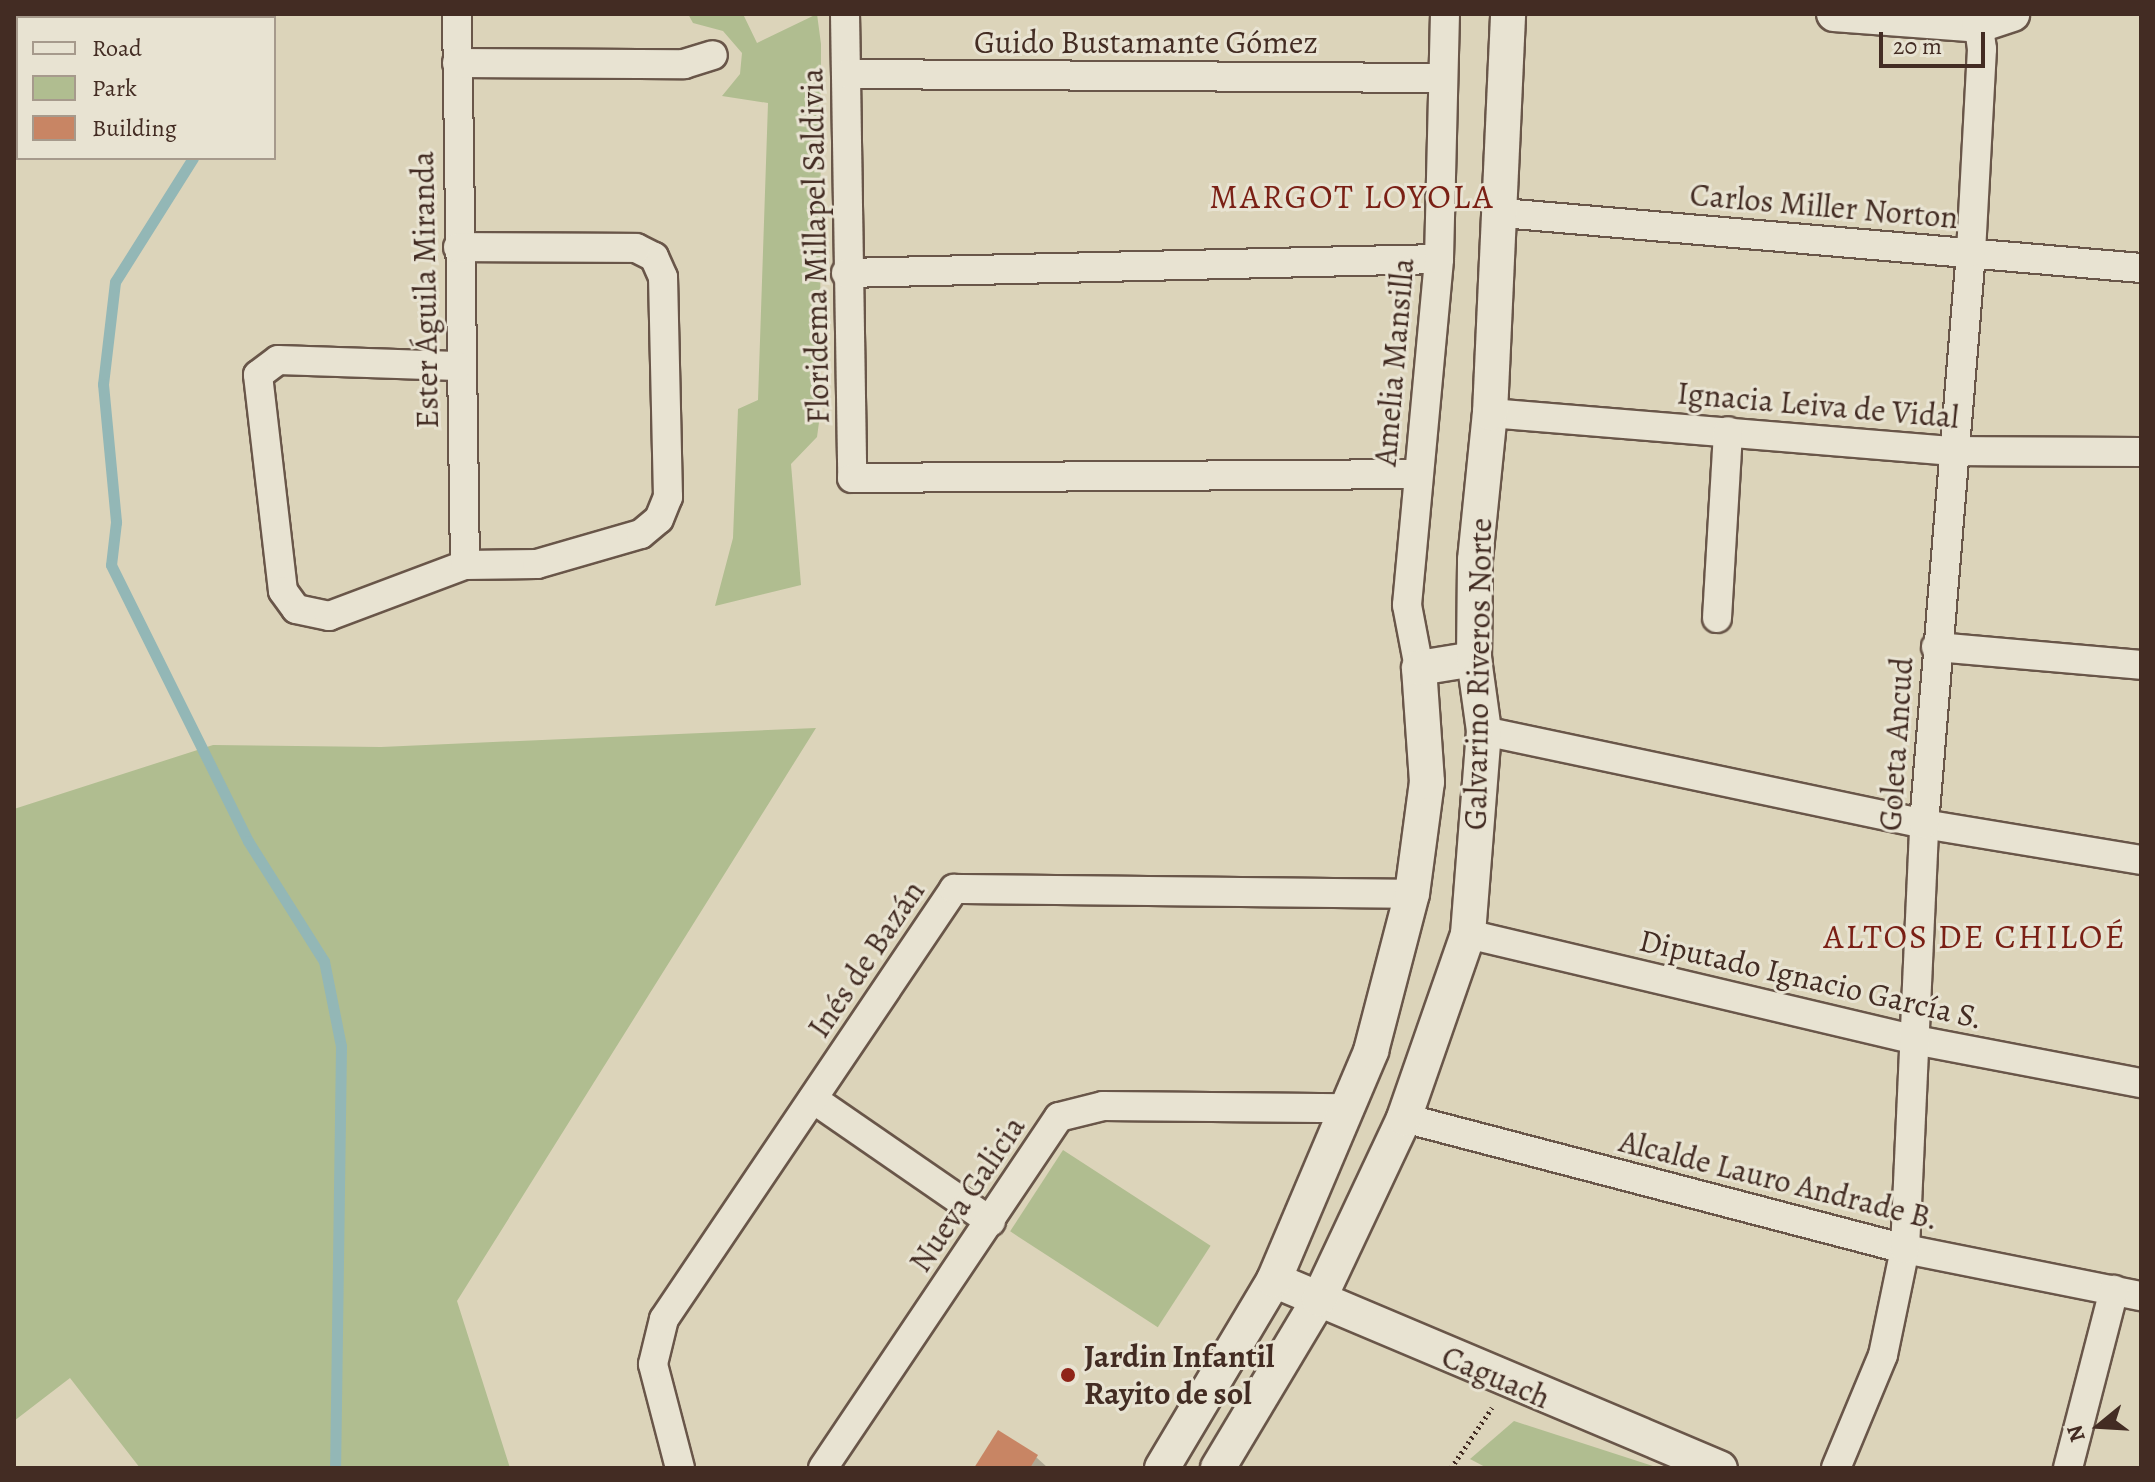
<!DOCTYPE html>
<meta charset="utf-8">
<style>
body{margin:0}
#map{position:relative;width:2155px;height:1482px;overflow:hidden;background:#dcd4ba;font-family:Alegreya,serif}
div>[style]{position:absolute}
.green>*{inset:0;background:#b0bd90;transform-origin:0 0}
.shadow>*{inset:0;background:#0003}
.stream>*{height:11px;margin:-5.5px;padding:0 5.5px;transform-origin:5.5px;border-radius:5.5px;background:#93b7b6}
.building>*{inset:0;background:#c88564}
.path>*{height:5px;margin-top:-2.5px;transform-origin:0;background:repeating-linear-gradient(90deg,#432c23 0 2px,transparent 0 6px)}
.roads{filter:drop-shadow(2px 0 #695649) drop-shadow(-2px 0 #695649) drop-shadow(0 2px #695649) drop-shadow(0 -2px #695649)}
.minor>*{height:28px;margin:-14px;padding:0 14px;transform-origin:14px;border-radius:14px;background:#e8e3d2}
.tertiary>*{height:34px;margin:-17px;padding:0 17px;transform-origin:17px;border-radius:17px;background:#e8e3d2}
.dots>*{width:22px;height:22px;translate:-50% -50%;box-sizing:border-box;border:4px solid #e8e3d2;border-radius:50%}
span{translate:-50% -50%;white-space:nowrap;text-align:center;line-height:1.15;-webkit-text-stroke:6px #e8e3d2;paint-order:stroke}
.street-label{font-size:32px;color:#432c23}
.poi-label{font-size:32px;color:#432c23;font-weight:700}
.left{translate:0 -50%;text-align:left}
.neighbourhood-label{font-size:34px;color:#7a1f14;letter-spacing:2px}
.frame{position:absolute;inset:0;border:16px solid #432c23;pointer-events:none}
.legend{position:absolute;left:16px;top:16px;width:260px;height:144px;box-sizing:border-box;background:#e8e3d2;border:2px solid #a69a8c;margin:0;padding:10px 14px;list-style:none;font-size:24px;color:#432c23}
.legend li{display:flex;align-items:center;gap:16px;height:40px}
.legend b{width:40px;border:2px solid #a69a8c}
.north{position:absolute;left:2059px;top:1386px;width:80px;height:80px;-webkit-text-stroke:6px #e8e3d2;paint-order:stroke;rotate:252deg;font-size:22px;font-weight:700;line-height:32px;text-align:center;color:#432c23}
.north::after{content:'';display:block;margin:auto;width:28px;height:36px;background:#432c23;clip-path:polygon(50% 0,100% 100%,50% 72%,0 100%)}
.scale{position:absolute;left:1879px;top:32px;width:106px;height:36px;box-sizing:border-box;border:4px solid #432c23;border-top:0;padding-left:10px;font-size:24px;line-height:28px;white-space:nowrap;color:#432c23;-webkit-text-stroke:6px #e8e3d2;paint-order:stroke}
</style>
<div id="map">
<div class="green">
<div style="clip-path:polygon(688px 14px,743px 14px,757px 43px,817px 14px,821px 44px,820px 415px,817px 437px,791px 464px,801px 585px,715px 606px,733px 538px,738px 409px,758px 400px,768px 103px,722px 96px,740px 74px,742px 53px,723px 31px,693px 23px)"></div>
<div style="clip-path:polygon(816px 728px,457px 1301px,510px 1468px,140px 1468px,70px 1378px,14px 1421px,14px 809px,213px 745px,381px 747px)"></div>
<div style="left:1063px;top:1150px;width:176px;height:97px;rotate:33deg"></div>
<div style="clip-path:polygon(1514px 1421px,1659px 1468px,1487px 1468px,1470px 1459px)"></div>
</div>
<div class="shadow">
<div style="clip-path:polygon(1036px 1457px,1048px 1468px,976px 1468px)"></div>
</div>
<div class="stream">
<div style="left:247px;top:18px;width:4px;rotate:-63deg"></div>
<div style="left:193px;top:158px;width:146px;rotate:122.2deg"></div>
<div style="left:115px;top:282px;width:103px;rotate:96.7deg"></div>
<div style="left:103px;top:384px;width:139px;rotate:84.6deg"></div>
<div style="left:116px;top:522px;width:43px;rotate:96.6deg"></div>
<div style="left:111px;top:565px;width:308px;rotate:63.6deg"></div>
<div style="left:248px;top:841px;width:142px;rotate:57.7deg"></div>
<div style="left:324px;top:961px;width:87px;rotate:78.7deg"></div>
<div style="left:341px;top:1046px;width:422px;rotate:90.8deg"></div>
</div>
<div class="building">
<div style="clip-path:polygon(998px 1430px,1038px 1455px,1030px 1468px,974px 1468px)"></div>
</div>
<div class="path">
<div style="left:1451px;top:1468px;width:73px;rotate:-55.7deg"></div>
</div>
<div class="roads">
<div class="minor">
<div style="left:457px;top:14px;width:551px;rotate:89.17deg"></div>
<div style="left:845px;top:14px;width:464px;rotate:89.1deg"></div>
<div style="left:852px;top:478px;width:566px;rotate:-0.4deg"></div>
<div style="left:457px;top:63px;width:227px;rotate:0.3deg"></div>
<div style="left:684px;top:64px;width:30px;rotate:-17deg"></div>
<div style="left:848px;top:74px;width:595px;rotate:0.39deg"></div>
<div style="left:1502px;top:213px;width:641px;rotate:4.92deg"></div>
<div style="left:846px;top:273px;width:593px;rotate:-1.35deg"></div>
<div style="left:457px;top:366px;width:179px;rotate:-178.1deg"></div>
<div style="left:278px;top:360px;width:25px;rotate:143deg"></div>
<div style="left:258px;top:375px;width:217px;rotate:83.4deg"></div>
<div style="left:283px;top:591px;width:22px;rotate:54deg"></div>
<div style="left:296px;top:609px;width:34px;rotate:12deg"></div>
<div style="left:329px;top:616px;width:145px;rotate:-20.6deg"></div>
<div style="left:465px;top:565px;width:72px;rotate:-0.8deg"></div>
<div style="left:537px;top:564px;width:108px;rotate:-16.1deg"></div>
<div style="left:641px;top:534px;width:23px;rotate:-40deg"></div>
<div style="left:659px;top:519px;width:24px;rotate:-68deg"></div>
<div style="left:668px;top:497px;width:220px;rotate:-91.3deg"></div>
<div style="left:663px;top:277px;width:22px;rotate:-114deg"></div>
<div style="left:654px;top:257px;width:20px;rotate:-153deg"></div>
<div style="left:636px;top:248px;width:178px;rotate:-179.7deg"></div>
<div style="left:1490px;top:413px;width:465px;rotate:4.7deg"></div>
<div style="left:1953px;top:451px;width:188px;rotate:0.3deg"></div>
<div style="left:1717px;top:618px;width:187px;rotate:-86.6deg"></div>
<div style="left:1936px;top:647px;width:206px;rotate:5deg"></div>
<div style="left:1419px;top:668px;width:64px;rotate:-100.8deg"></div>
<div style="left:1407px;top:605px;width:347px;rotate:-84.7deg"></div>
<div style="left:1439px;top:259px;width:245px;rotate:-88.6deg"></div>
<div style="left:1484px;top:731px;width:450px;rotate:11.9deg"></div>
<div style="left:1924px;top:824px;width:220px;rotate:9.4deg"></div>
<div style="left:1468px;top:934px;width:459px;rotate:13.3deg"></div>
<div style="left:1915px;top:1040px;width:230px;rotate:10.8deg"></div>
<div style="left:813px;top:1099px;width:216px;rotate:34.6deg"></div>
<div style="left:1404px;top:1118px;width:518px;rotate:14.65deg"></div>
<div style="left:1905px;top:1249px;width:241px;rotate:11.3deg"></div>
<div style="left:680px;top:1468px;width:107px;rotate:-104.6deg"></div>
<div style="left:653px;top:1364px;width:46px;rotate:-76.3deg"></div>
<div style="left:664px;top:1319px;width:519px;rotate:-56deg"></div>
<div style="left:954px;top:889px;width:458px;rotate:0.6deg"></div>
<div style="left:823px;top:1468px;width:423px;rotate:-56.1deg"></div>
<div style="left:1059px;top:1117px;width:45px;rotate:-14deg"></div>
<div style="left:1103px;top:1106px;width:244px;rotate:0.5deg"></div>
<div style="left:1836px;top:1468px;width:122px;rotate:-67.4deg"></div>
<div style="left:1883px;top:1355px;width:108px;rotate:-78.3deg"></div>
<div style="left:1905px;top:1249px;width:425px;rotate:-87.4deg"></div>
<div style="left:1924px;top:824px;width:574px;rotate:-85.3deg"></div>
<div style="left:1971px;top:252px;width:203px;rotate:-86.9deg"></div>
<div style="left:1982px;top:49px;width:35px;rotate:-98deg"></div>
<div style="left:2068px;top:1468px;width:184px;rotate:-75.5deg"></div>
</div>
<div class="tertiary">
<div style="left:1834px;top:14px;width:145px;rotate:4.3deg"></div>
<div style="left:1979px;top:25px;width:35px;rotate:-18deg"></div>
<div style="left:1274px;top:1280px;width:484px;rotate:22.9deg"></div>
<div style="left:1162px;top:1468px;width:219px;rotate:-59.2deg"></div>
<div style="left:1274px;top:1280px;width:249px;rotate:-67deg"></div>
<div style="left:1371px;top:1051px;width:162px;rotate:-75.4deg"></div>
<div style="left:1412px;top:894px;width:113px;rotate:-82.4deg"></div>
<div style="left:1427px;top:782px;width:114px;rotate:-94deg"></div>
<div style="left:1419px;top:668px;width:56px;rotate:-9.3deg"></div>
<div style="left:1218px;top:1468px;width:197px;rotate:-59.1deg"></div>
<div style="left:1319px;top:1299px;width:200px;rotate:-64.8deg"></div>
<div style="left:1404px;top:1118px;width:195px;rotate:-70.8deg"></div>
<div style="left:1468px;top:934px;width:204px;rotate:-85.5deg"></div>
<div style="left:1484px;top:731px;width:73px;rotate:-97.9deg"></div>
<div style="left:1474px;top:659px;width:99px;rotate:-89.4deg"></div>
<div style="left:1475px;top:560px;width:148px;rotate:-84.2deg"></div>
<div style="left:1490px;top:413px;width:399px;rotate:-87.4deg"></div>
</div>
</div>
<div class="dots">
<div style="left:1068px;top:1375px;background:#8f2418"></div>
</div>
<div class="street-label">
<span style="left:1146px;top:42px">Guido Bustamante Gómez</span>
<span style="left:1824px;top:206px;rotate:5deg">Carlos Miller Norton</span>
<span style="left:815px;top:246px;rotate:-91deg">Floridema Millapel Saldivia</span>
<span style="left:425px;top:290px;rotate:-91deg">Ester Águila Miranda</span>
<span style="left:1394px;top:362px;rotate:-85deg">Amelia Mansilla</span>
<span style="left:1818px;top:405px;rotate:5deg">Ignacia Leiva de Vidal</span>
<span style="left:1478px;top:674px;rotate:-89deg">Galvarino Riveros Norte</span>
<span style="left:1896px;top:744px;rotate:-86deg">Goleta Ancud</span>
<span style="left:866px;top:959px;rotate:-56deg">Inés de Bazán</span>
<span style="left:1811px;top:979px;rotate:13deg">Diputado Ignacio García S.</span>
<span style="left:1779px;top:1180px;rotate:14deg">Alcalde Lauro Andrade B.</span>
<span style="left:967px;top:1194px;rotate:-56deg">Nueva Galicia</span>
<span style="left:1496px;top:1377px;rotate:23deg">Caguach</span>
</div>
<div class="poi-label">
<span class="left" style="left:1084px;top:1375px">Jardin Infantil<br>Rayito de sol</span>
</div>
<div class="neighbourhood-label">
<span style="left:1352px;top:197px">MARGOT LOYOLA</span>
<span style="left:1975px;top:937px">ALTOS DE CHILOÉ</span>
</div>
<div class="frame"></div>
<ul class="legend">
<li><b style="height:10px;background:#e8e3d2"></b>Road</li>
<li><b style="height:22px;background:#b0bd90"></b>Park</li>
<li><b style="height:22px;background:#c88564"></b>Building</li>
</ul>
<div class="north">N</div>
<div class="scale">20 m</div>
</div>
